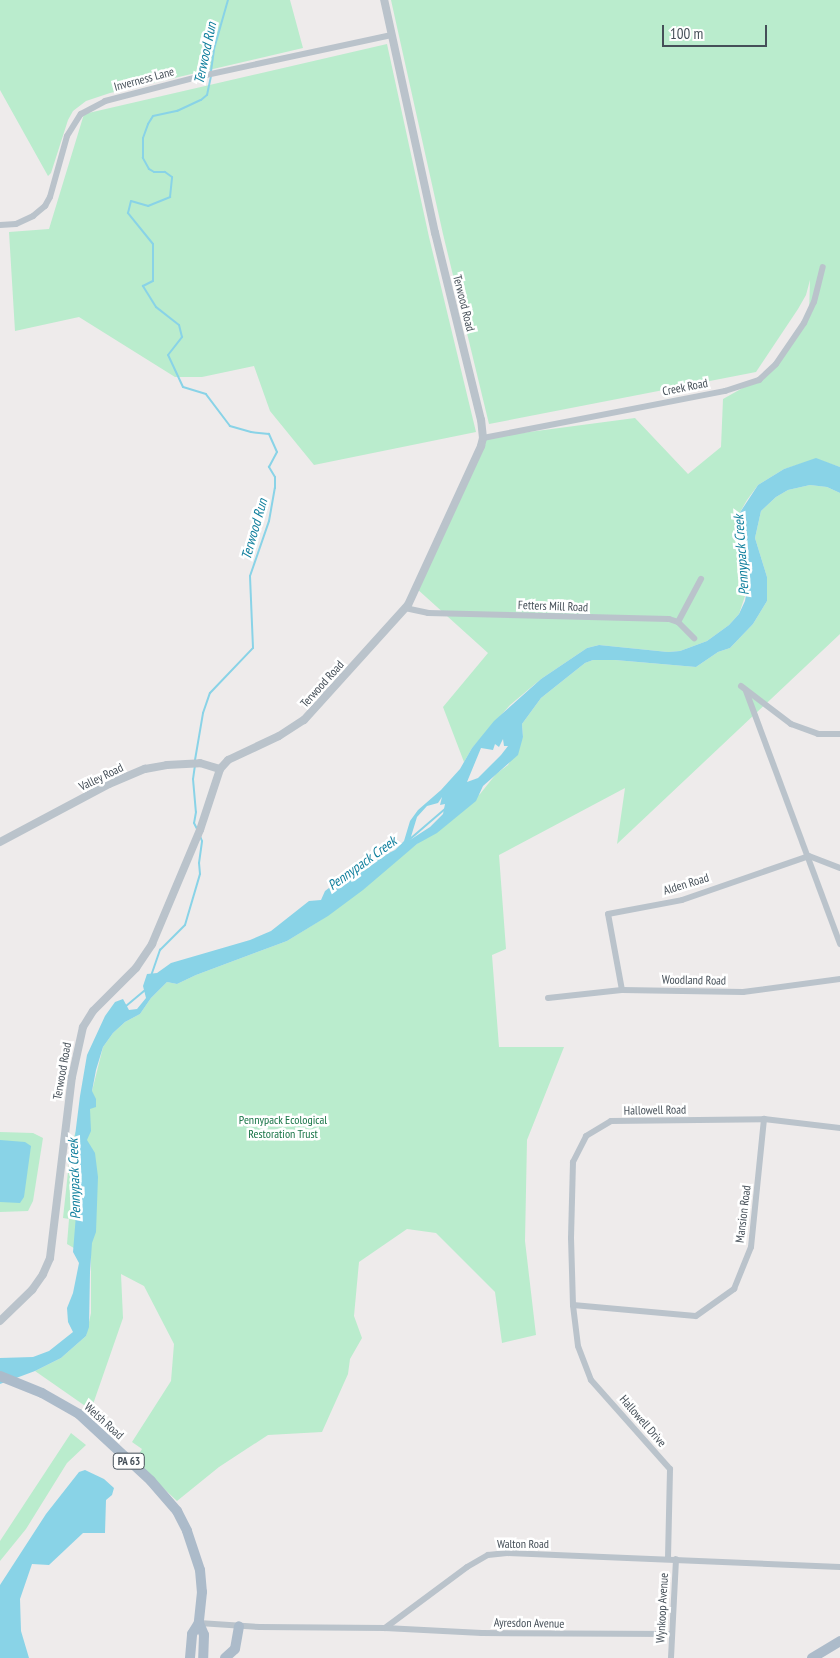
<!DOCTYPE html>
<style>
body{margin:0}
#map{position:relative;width:840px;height:1658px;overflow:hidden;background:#eeebeb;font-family:"PT Sans Narrow",sans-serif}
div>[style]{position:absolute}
.green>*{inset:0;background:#baeccd}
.water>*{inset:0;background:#89d3e7}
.stream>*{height:2px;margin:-1px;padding:0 1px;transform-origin:1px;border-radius:1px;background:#89d3e7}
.minor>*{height:6px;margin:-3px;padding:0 3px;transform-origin:3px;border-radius:3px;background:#bac3cb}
.tertiary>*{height:8px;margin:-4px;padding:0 4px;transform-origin:4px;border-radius:4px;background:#bac3cb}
.primary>*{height:10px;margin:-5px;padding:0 5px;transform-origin:5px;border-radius:5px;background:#acbbca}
span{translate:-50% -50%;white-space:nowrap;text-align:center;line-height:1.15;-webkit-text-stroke:5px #fff;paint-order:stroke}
.shield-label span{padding:1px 4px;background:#fff;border:1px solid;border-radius:4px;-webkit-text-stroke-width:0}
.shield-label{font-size:11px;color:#454f58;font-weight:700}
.street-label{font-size:12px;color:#454f58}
.park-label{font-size:12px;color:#1a7548}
.water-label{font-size:14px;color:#12809e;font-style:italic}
.scale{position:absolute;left:662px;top:25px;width:105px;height:22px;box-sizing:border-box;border:2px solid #454f58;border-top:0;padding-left:6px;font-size:15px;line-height:18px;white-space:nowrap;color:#454f58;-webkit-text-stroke:4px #fff;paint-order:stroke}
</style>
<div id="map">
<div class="green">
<div style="clip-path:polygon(0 0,290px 0,303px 48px,110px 93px,86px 101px,73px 111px,68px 120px,51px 173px,48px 176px,0 90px)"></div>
<div style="clip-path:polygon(391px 0,840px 0,840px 467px,816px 459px,784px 469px,758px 485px,747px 500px,739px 514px,749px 558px,748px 587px,739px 614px,729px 625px,707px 641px,680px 651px,668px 652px,599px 645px,587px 648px,541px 679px,510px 705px,472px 748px,464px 762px,443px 707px,488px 653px,416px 588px,483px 438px,635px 418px,688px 474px,721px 447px,723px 399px,771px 372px,809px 315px,810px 280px,806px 295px,798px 309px,756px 372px,489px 424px,443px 234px)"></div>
<div style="clip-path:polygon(387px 44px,429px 237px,476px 432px,314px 465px,270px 411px,254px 366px,202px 377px,175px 377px,79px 317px,15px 331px,9px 232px,49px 229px,84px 114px)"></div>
<div style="clip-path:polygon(810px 485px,827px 487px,840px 493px,840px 634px,617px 844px,625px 788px,499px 855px,506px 949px,492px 955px,499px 1047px,564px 1047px,527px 1140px,525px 1241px,536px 1335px,502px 1343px,495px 1292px,436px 1233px,407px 1229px,359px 1262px,354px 1316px,362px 1338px,350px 1359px,348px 1374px,322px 1432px,268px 1435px,219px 1467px,177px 1501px,135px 1461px,142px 1449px,132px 1442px,171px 1381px,174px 1344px,144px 1286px,121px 1274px,123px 1318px,91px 1410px,35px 1371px,61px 1358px,86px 1336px,91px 1313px,91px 1258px,67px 1244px,69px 1219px,63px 1218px,71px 1144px,92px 1091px,103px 1047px,113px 1033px,125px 1022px,140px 1014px,151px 998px,167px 982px,177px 984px,196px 975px,287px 941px,321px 920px,480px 794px,496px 774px,508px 765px,523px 737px,522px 724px,541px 698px,585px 663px,593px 660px,615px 660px,696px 667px,718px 652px,730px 648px,753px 624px,767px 601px,767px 577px,755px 538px,761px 511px,776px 497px,788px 490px)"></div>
<div style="clip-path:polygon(0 1132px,33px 1133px,43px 1138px,33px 1201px,28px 1211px,0 1212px)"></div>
<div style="clip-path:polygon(71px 1433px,86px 1445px,67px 1463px,26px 1529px,0 1561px,0 1541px)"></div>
</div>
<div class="water">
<div style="clip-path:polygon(evenodd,816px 458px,840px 467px,840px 493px,827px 487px,810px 485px,788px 490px,776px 497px,761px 511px,755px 538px,767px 577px,767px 601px,753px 624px,730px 648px,718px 652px,696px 667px,615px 660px,593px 660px,585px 663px,541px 698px,522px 724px,523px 737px,518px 755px,483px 786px,476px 801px,437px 833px,417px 844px,363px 890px,328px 916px,287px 941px,196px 975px,177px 984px,167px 982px,151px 998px,140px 1014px,125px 1022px,113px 1033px,103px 1047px,96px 1070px,92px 1091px,96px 1099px,96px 1107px,90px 1109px,91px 1131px,87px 1140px,95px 1153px,98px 1177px,96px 1232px,92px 1243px,90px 1272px,89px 1327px,86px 1336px,61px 1358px,35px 1371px,0 1384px,0 1358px,33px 1357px,49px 1351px,73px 1332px,68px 1322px,67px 1308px,73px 1293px,79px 1263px,73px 1252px,79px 1177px,75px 1136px,80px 1096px,87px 1055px,105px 1016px,115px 1002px,123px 999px,129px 1010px,137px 1009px,146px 998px,143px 986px,147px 974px,157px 973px,171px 963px,250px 940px,271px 931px,309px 901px,321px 900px,325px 891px,350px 872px,395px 850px,404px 841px,410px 821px,418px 810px,441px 790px,460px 769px,472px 748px,494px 721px,541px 679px,587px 648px,599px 645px,668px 652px,680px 651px,707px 641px,729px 625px,739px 614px,745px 601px,750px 571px,739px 514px,758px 485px,784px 469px,816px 458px,503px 739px,504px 746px,508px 746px,501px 755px,478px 778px,467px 782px,481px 748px,493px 750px,495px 744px,499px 747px,503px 739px,816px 458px,442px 797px,440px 805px,445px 804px,443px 814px,430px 827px,410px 840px,417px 817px,427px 806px,438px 803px,442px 797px)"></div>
<div style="clip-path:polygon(0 1140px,25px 1142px,31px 1146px,24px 1197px,20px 1203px,0 1202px)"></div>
<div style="clip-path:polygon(85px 1470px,104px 1479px,114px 1488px,112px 1495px,106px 1500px,105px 1533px,83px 1533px,49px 1565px,32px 1564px,20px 1599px,21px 1631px,29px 1658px,0 1658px,0 1585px,46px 1514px,79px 1472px)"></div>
</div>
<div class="stream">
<div style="left:211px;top:71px;width:22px;rotate:-82deg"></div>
<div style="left:214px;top:49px;width:51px;rotate:-74.1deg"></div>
<div style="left:195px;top:760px;width:48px;rotate:-80.3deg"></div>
<div style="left:203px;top:713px;width:21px;rotate:-71deg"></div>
<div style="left:210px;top:693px;width:62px;rotate:-46.3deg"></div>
<div style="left:253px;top:648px;width:72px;rotate:-92.4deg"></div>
<div style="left:250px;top:576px;width:58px;rotate:-70.9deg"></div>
<div style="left:269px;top:521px;width:34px;rotate:-80deg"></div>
<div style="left:275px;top:488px;width:11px;rotate:-90deg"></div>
<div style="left:275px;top:477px;width:12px;rotate:-121deg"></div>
<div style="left:269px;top:467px;width:17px;rotate:-62deg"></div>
<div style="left:277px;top:452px;width:20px;rotate:-114deg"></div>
<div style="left:269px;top:434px;width:18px;rotate:-174deg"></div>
<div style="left:251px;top:432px;width:22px;rotate:-164deg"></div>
<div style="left:230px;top:426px;width:40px;rotate:-127deg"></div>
<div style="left:206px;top:394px;width:24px;rotate:-163deg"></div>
<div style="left:183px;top:387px;width:35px;rotate:-115deg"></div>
<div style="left:168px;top:355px;width:23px;rotate:-52deg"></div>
<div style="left:182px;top:337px;width:12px;rotate:-104deg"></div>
<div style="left:179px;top:325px;width:29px;rotate:-142deg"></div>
<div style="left:156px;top:307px;width:25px;rotate:-122deg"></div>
<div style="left:143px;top:286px;width:11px;rotate:-27deg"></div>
<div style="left:153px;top:281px;width:37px;rotate:-90deg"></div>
<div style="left:153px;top:244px;width:40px;rotate:-129deg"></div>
<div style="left:128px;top:213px;width:12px;rotate:-76deg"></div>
<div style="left:131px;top:201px;width:18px;rotate:16deg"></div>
<div style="left:148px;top:206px;width:24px;rotate:-22deg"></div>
<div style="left:170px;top:197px;width:20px;rotate:-84deg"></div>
<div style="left:172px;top:177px;width:9px;rotate:-144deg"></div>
<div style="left:165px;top:172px;width:11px;rotate:180deg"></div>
<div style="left:154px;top:172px;width:6px;rotate:-149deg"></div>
<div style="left:149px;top:169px;width:13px;rotate:-119deg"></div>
<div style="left:143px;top:158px;width:20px;rotate:-90deg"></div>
<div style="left:143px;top:138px;width:15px;rotate:-70deg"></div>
<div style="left:148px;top:124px;width:9px;rotate:-58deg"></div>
<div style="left:153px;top:116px;width:25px;rotate:-12deg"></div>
<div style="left:177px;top:111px;width:26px;rotate:-25deg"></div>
<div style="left:201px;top:100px;width:8px;rotate:-40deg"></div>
<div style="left:207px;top:95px;width:19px;rotate:-78deg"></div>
<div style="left:195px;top:765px;width:14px;rotate:98deg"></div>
<div style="left:193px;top:779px;width:33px;rotate:85deg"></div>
<div style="left:196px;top:812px;width:11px;rotate:100deg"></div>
<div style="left:194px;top:823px;width:7px;rotate:63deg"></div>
<div style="left:410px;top:839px;width:48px;rotate:-40.7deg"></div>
<div style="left:151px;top:976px;width:28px;rotate:-71deg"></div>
<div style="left:160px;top:950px;width:35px;rotate:-45deg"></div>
<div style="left:185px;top:925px;width:53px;rotate:-73.6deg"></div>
<div style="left:200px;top:874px;width:11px;rotate:-95deg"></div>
<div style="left:199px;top:863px;width:22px;rotate:-82deg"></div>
<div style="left:202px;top:841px;width:5px;rotate:-112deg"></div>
<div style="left:126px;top:1006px;width:25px;rotate:-40deg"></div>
</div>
<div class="minor">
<div style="left:0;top:225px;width:16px;rotate:-4deg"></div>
<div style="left:16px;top:224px;width:19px;rotate:-25deg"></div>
<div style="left:33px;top:216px;width:16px;rotate:-40deg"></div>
<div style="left:45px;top:206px;width:10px;rotate:-61deg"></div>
<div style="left:50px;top:197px;width:63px;rotate:-74.4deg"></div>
<div style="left:67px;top:136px;width:26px;rotate:-58deg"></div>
<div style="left:81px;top:114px;width:27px;rotate:-28deg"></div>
<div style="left:105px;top:101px;width:95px;rotate:-14.6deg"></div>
<div style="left:197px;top:77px;width:199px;rotate:-12.2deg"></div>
<div style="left:483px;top:438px;width:247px;rotate:-11deg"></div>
<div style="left:725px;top:391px;width:36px;rotate:-18deg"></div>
<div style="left:759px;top:380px;width:23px;rotate:-43deg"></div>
<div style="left:776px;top:364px;width:50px;rotate:-55.7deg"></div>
<div style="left:804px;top:323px;width:23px;rotate:-65deg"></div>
<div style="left:814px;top:302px;width:36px;rotate:-76deg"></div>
<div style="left:405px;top:608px;width:24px;rotate:12deg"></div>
<div style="left:428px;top:613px;width:241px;rotate:1.4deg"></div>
<div style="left:669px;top:619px;width:9px;rotate:18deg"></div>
<div style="left:678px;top:622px;width:23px;rotate:45deg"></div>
<div style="left:678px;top:622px;width:49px;rotate:-61.9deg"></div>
<div style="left:741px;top:686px;width:63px;rotate:37.2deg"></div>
<div style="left:791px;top:724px;width:29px;rotate:20deg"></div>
<div style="left:818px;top:734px;width:22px"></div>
<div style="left:746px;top:691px;width:270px;rotate:69.6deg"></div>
<div style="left:622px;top:990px;width:77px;rotate:-100.4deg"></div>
<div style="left:608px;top:914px;width:75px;rotate:-10.7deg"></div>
<div style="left:682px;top:900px;width:134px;rotate:-19.1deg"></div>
<div style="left:809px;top:856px;width:33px;rotate:21deg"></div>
<div style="left:548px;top:998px;width:74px;rotate:-6.2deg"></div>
<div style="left:622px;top:990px;width:121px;rotate:0.9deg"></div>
<div style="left:743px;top:992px;width:98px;rotate:-7.6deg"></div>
<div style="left:573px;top:1305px;width:123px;rotate:5.1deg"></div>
<div style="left:696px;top:1316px;width:47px;rotate:-35.4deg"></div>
<div style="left:734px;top:1289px;width:45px;rotate:-68deg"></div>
<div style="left:751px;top:1247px;width:129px;rotate:-84.2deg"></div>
<div style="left:668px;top:1558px;width:89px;rotate:-88.7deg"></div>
<div style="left:670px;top:1469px;width:119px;rotate:-131.6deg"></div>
<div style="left:591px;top:1380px;width:36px;rotate:-111deg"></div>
<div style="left:578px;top:1346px;width:41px;rotate:-97deg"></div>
<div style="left:573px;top:1305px;width:67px;rotate:-91.7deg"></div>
<div style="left:571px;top:1238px;width:76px;rotate:-88.5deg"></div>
<div style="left:573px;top:1162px;width:29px;rotate:-63deg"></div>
<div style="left:586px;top:1136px;width:29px;rotate:-31deg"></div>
<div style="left:611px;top:1121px;width:153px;rotate:-0.7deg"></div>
<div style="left:764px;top:1119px;width:77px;rotate:6.8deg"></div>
<div style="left:199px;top:1623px;width:61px;rotate:3.8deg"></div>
<div style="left:260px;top:1627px;width:125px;rotate:0.5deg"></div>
<div style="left:385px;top:1628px;width:102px;rotate:-36.6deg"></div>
<div style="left:467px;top:1567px;width:24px;rotate:-30deg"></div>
<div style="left:488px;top:1555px;width:19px;rotate:-6deg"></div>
<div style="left:507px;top:1553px;width:333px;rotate:2.4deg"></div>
<div style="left:385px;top:1628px;width:97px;rotate:3deg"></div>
<div style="left:482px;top:1633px;width:189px;rotate:0.3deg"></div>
<div style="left:671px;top:1658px;width:99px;rotate:-87.1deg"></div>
</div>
<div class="tertiary">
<div style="left:0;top:842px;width:123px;rotate:-28deg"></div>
<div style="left:109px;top:784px;width:39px;rotate:-23deg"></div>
<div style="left:145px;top:769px;width:22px;rotate:-10deg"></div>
<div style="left:167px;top:765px;width:33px;rotate:-3deg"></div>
<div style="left:200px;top:763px;width:21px;rotate:17deg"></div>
<div style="left:0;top:1321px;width:45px;rotate:-44.1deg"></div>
<div style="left:32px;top:1290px;width:19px;rotate:-55deg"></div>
<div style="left:43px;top:1274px;width:17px;rotate:-66deg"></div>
<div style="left:50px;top:1258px;width:182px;rotate:-83.1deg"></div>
<div style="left:72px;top:1077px;width:51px;rotate:-77.6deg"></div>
<div style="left:83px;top:1027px;width:19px;rotate:-58deg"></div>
<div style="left:93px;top:1011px;width:61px;rotate:-45deg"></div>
<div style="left:136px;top:968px;width:29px;rotate:-56deg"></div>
<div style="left:152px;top:944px;width:124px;rotate:-67.2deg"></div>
<div style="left:200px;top:830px;width:64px;rotate:-71.8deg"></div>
<div style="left:220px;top:769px;width:12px;rotate:-48deg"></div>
<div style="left:228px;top:760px;width:56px;rotate:-25.2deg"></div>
<div style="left:279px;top:736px;width:30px;rotate:-33deg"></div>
<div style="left:304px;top:720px;width:155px;rotate:-47.9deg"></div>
<div style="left:408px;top:605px;width:175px;rotate:-65.3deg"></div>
<div style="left:481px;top:446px;width:8px;rotate:-76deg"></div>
<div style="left:483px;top:438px;width:18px;rotate:-96deg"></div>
<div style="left:481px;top:420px;width:193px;rotate:-103.8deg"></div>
<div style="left:435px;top:233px;width:239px;rotate:-102.3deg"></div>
</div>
<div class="primary">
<div style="left:0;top:1376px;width:45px;rotate:22deg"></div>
<div style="left:42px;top:1393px;width:43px;rotate:29.6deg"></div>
<div style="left:79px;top:1414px;width:98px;rotate:42.9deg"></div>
<div style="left:151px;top:1481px;width:40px;rotate:49deg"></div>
<div style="left:177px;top:1511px;width:22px;rotate:63deg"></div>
<div style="left:187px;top:1531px;width:41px;rotate:71.6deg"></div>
<div style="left:200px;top:1570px;width:22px;rotate:85deg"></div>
<div style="left:202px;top:1592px;width:31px;rotate:96deg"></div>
<div style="left:199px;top:1623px;width:13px;rotate:67deg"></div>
<div style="left:204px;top:1635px;width:23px;rotate:92deg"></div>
<div style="left:190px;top:1658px;width:24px;rotate:-85deg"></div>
<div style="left:192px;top:1634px;width:13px;rotate:-58deg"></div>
<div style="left:225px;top:1658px;width:13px;rotate:-42deg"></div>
<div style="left:235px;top:1649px;width:23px;rotate:-80deg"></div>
<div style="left:812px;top:1658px;width:33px;rotate:-31deg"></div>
</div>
<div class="shield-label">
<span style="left:129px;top:1461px">PA 63</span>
</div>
<div class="street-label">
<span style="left:144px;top:79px;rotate:-15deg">Inverness Lane</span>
<span style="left:464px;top:303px;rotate:76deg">Terwood Road</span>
<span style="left:685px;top:387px;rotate:-11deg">Creek Road</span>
<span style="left:553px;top:606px;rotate:2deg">Fetters Mill Road</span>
<span style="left:322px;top:684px;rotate:-48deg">Terwood Road</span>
<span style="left:101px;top:777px;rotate:-26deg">Valley Road</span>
<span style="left:686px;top:884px;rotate:-17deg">Alden Road</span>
<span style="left:694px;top:980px;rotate:1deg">Woodland Road</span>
<span style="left:62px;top:1071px;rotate:-80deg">Terwood Road</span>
<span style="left:655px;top:1110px;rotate:-1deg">Hallowell Road</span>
<span style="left:743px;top:1214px;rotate:-83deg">Mansion Road</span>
<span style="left:104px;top:1421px;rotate:42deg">Welsh Road</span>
<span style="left:643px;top:1421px;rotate:49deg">Hallowell Drive</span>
<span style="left:523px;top:1544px">Walton Road</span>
<span style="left:662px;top:1608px;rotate:-87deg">Wynkoop Avenue</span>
<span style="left:529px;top:1623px;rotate:1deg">Ayresdon Avenue</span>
</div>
<div class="park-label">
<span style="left:283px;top:1127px">Pennypack Ecological<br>Restoration Trust</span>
</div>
<div class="water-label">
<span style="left:205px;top:53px;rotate:-78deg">Terwood Run</span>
<span style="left:254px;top:529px;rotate:-74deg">Terwood Run</span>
<span style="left:741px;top:555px;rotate:-94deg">Pennypack Creek</span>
<span style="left:362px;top:863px;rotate:-36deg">Pennypack Creek</span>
<span style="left:74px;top:1179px;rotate:-92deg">Pennypack Creek</span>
</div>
<div class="scale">100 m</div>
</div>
